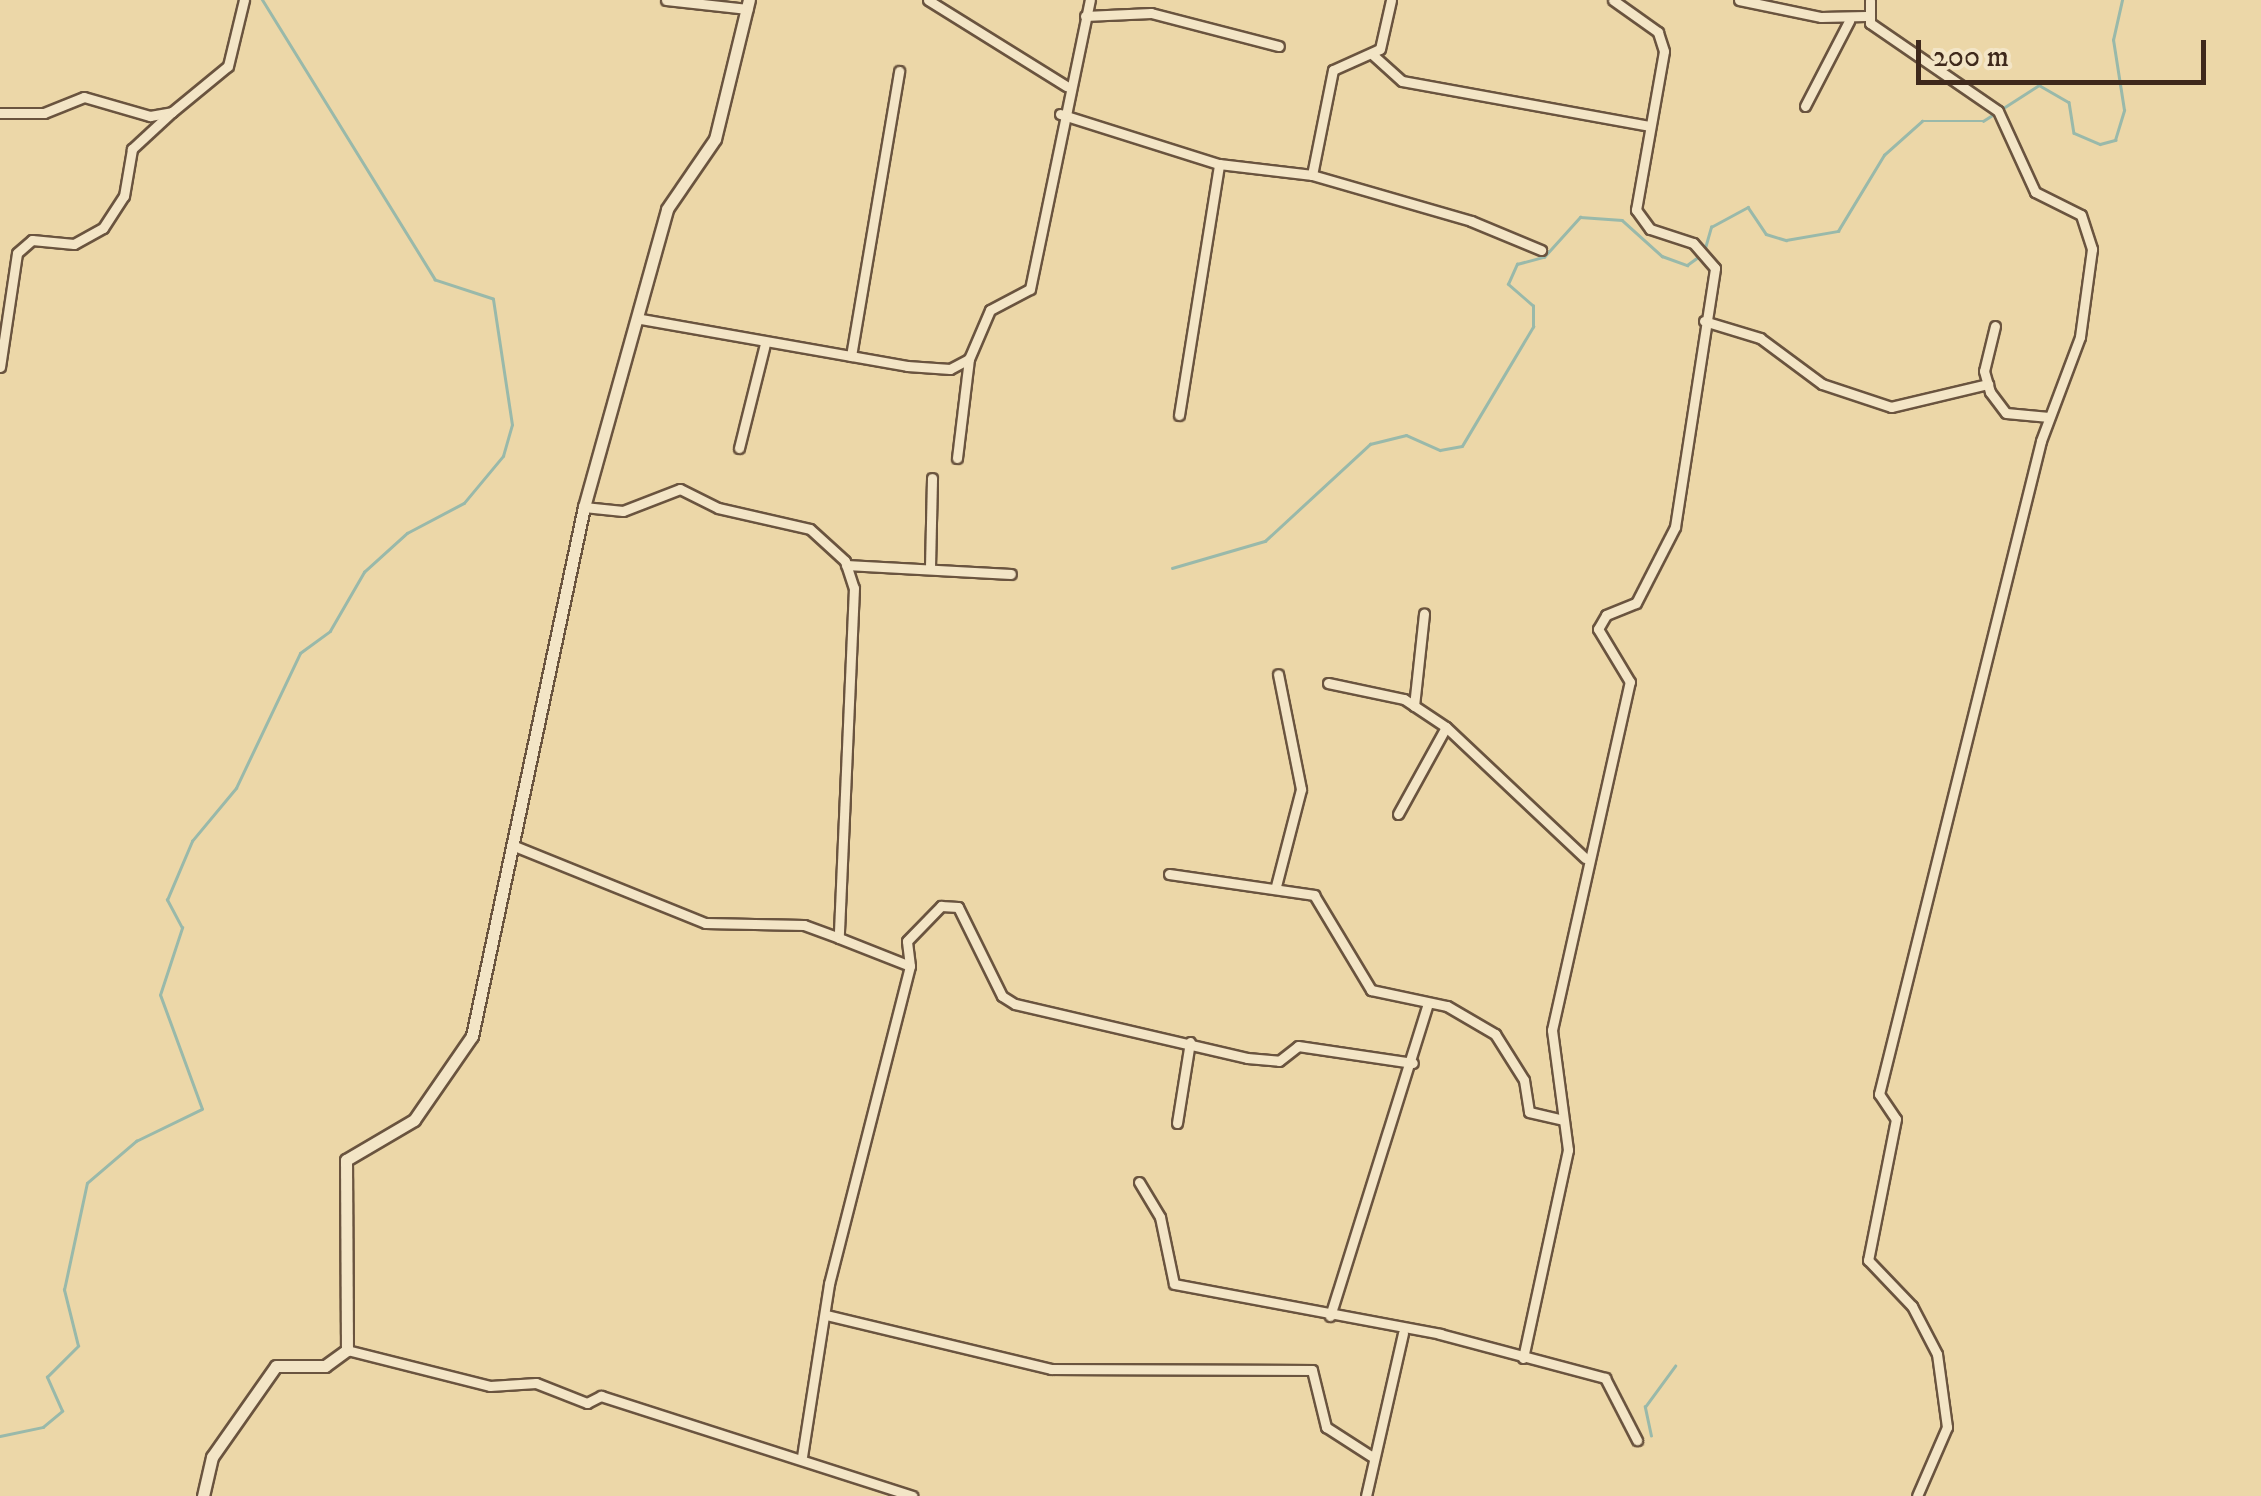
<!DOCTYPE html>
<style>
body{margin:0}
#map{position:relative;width:2261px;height:1496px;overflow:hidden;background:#ecd7a8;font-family:"IM FELL DW Pica",serif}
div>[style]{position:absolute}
.stream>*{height:2.5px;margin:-1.25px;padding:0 1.25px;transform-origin:1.25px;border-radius:1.25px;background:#99b9aa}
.roads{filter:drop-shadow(2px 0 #6a543f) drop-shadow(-2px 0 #6a543f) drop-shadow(0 2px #6a543f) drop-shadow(0 -2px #6a543f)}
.minor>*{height:9px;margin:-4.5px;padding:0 4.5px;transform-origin:4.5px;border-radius:4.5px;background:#f3e5c6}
.tertiary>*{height:11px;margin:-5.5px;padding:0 5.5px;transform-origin:5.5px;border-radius:5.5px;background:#f3e5c6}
span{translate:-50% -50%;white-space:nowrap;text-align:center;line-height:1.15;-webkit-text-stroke:8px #f3e5c6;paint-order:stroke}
.scale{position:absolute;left:1916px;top:40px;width:290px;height:45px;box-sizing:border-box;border:5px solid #3f291c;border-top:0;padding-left:12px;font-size:30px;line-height:35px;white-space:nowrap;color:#3f291c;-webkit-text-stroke:8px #f3e5c6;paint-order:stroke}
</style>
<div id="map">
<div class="stream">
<div style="left:1705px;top:248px;width:22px;rotate:-74deg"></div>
<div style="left:1711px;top:227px;width:42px;rotate:-28.4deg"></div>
<div style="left:1748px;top:207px;width:32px;rotate:56deg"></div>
<div style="left:1766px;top:234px;width:21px;rotate:17deg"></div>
<div style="left:1786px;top:240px;width:53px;rotate:-9.8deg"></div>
<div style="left:1838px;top:231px;width:89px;rotate:-58.8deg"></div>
<div style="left:1884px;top:155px;width:51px;rotate:-41.8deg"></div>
<div style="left:1922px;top:121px;width:61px"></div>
<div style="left:1983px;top:121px;width:67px;rotate:-32.7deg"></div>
<div style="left:2039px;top:85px;width:34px;rotate:30deg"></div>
<div style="left:2069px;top:102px;width:31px;rotate:81deg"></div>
<div style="left:2074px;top:133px;width:28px;rotate:23deg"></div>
<div style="left:2100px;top:144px;width:16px;rotate:-15deg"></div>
<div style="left:2115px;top:140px;width:31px;rotate:-73deg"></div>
<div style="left:2124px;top:110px;width:71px;rotate:-98.9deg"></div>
<div style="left:2113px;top:40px;width:41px;rotate:-77.3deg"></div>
<div style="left:1172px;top:568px;width:97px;rotate:-16.2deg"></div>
<div style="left:1265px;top:541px;width:143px;rotate:-42.7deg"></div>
<div style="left:1370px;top:444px;width:37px;rotate:-14deg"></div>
<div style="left:1406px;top:435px;width:37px;rotate:24deg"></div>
<div style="left:1440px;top:450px;width:22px;rotate:-10deg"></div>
<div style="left:1462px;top:446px;width:139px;rotate:-59.2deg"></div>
<div style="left:1533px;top:327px;width:21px;rotate:-90deg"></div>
<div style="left:1533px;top:306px;width:33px;rotate:-139deg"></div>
<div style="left:1508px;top:284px;width:22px;rotate:-66deg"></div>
<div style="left:1517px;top:264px;width:28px;rotate:-15deg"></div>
<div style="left:1544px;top:257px;width:54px;rotate:-48deg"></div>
<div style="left:1580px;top:217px;width:42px;rotate:4.1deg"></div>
<div style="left:1622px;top:220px;width:54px;rotate:42deg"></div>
<div style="left:1662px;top:256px;width:27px;rotate:20deg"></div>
<div style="left:1687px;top:265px;width:17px;rotate:-36deg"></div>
<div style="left:0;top:1436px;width:44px;rotate:-11.8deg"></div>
<div style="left:43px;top:1427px;width:25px;rotate:-40deg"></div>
<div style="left:62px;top:1411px;width:37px;rotate:-114deg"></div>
<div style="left:47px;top:1377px;width:44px;rotate:-45deg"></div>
<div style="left:78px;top:1346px;width:58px;rotate:-104deg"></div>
<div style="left:64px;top:1290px;width:109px;rotate:-77.9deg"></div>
<div style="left:87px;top:1183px;width:65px;rotate:-40.6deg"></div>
<div style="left:136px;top:1141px;width:73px;rotate:-25.9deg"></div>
<div style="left:202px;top:1109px;width:121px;rotate:-110.2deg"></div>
<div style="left:160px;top:995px;width:71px;rotate:-71.8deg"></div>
<div style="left:182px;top:928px;width:32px;rotate:-118deg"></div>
<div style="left:167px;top:900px;width:64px;rotate:-67deg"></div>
<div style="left:192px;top:841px;width:69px;rotate:-50.3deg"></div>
<div style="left:236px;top:788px;width:149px;rotate:-64.6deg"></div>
<div style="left:300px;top:653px;width:37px;rotate:-36deg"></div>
<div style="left:330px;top:631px;width:68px;rotate:-60deg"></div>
<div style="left:364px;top:572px;width:58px;rotate:-42.2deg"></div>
<div style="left:407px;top:533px;width:64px;rotate:-27.8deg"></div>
<div style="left:464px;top:503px;width:61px;rotate:-50.3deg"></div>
<div style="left:503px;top:456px;width:32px;rotate:-74deg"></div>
<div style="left:512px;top:425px;width:127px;rotate:-98.6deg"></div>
<div style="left:493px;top:299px;width:61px;rotate:-161.9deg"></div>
<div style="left:435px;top:280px;width:329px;rotate:-121.7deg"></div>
<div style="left:1651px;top:1436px;width:30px;rotate:-102deg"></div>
<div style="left:1645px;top:1407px;width:51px;rotate:-53.8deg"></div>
</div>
<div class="roads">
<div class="minor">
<div style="left:666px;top:0;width:82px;rotate:6.3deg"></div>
<div style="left:928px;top:0;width:163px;rotate:31.9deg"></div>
<div style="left:1739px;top:0;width:84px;rotate:11.7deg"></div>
<div style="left:1821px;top:17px;width:45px;rotate:-1.3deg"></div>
<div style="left:1870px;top:0;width:23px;rotate:90deg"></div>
<div style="left:1870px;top:23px;width:155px;rotate:34.5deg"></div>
<div style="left:1998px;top:111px;width:89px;rotate:65.4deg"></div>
<div style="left:2035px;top:192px;width:51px;rotate:26.6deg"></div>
<div style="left:2081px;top:215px;width:36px;rotate:72deg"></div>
<div style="left:2092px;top:249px;width:89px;rotate:97.8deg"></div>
<div style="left:2080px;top:337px;width:111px;rotate:110.6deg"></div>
<div style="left:2041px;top:441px;width:673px;rotate:103.93deg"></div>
<div style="left:1879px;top:1094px;width:30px;rotate:56deg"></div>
<div style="left:1896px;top:1119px;width:144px;rotate:101.2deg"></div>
<div style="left:1868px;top:1260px;width:64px;rotate:46.3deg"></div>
<div style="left:1912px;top:1306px;width:54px;rotate:62.5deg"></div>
<div style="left:1937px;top:1354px;width:74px;rotate:82.2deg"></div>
<div style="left:1947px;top:1427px;width:75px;rotate:113.5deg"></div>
<div style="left:1085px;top:16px;width:66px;rotate:-2.6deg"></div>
<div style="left:1151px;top:13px;width:132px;rotate:14.5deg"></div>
<div style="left:1373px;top:55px;width:39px;rotate:42deg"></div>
<div style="left:1402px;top:81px;width:251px;rotate:10.3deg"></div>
<div style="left:1805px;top:106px;width:96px;rotate:-62.6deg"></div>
<div style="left:0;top:113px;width:44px"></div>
<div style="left:44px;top:113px;width:43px;rotate:-21.8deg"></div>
<div style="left:84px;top:97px;width:69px;rotate:16.1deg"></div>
<div style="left:150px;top:116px;width:22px;rotate:-10deg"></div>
<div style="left:172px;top:112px;width:72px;rotate:-39.4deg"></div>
<div style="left:228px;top:66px;width:68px;rotate:-76.4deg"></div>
<div style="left:1060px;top:114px;width:167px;rotate:17.5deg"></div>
<div style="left:1219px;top:164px;width:94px;rotate:6.7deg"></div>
<div style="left:1312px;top:175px;width:166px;rotate:16.1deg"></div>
<div style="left:1471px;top:221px;width:76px;rotate:22.5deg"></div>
<div style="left:1312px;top:175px;width:107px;rotate:-78.7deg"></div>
<div style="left:1333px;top:70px;width:51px;rotate:-24.1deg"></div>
<div style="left:1380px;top:49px;width:50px;rotate:-77.3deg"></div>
<div style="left:641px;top:319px;width:270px;rotate:10deg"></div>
<div style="left:907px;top:366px;width:43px;rotate:4deg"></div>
<div style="left:950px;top:369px;width:21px;rotate:-28deg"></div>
<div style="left:969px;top:359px;width:53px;rotate:-66.8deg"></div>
<div style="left:990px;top:310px;width:45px;rotate:-27.7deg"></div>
<div style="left:1030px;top:289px;width:295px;rotate:-78.3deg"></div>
<div style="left:1704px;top:321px;width:59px;rotate:16.9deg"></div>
<div style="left:1760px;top:338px;width:77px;rotate:36.6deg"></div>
<div style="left:1822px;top:384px;width:73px;rotate:18.4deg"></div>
<div style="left:1891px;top:407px;width:100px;rotate:-13.3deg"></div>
<div style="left:1995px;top:326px;width:46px;rotate:103.7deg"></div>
<div style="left:1984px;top:371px;width:22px;rotate:74deg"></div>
<div style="left:1990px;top:392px;width:26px;rotate:53deg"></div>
<div style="left:2006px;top:413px;width:43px;rotate:5.3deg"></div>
<div style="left:851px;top:356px;width:289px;rotate:-80.4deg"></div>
<div style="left:0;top:367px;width:115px;rotate:-81.5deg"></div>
<div style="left:17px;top:253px;width:20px;rotate:-41deg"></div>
<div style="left:32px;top:240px;width:42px;rotate:5.4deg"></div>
<div style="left:74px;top:244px;width:33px;rotate:-29deg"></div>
<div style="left:103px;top:228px;width:38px;rotate:-57deg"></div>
<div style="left:124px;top:196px;width:48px;rotate:-80.3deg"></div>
<div style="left:132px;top:149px;width:54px;rotate:-42.8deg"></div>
<div style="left:1179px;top:415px;width:254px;rotate:-80.9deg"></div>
<div style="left:739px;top:448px;width:107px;rotate:-76deg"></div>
<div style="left:957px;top:458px;width:100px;rotate:-83.1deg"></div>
<div style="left:584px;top:507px;width:39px;rotate:6deg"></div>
<div style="left:623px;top:511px;width:61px;rotate:-21.1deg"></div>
<div style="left:680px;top:489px;width:42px;rotate:26.6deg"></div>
<div style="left:718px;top:508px;width:94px;rotate:12.9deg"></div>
<div style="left:810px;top:529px;width:47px;rotate:42.4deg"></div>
<div style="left:845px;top:561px;width:28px;rotate:72deg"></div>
<div style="left:854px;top:588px;width:350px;rotate:92.5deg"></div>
<div style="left:839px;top:938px;width:76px;rotate:21.5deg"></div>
<div style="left:910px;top:966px;width:328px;rotate:104.3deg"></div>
<div style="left:829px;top:1284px;width:174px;rotate:98.9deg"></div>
<div style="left:846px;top:565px;width:165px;rotate:3.1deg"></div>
<div style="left:930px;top:567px;width:89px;rotate:-88.7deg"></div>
<div style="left:1328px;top:683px;width:78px;rotate:11.9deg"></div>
<div style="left:1404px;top:699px;width:50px;rotate:33.7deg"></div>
<div style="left:1446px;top:727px;width:191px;rotate:43.3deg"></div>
<div style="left:1414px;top:706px;width:93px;rotate:-83.8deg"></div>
<div style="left:1398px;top:814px;width:99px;rotate:-61.1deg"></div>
<div style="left:512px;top:845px;width:208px;rotate:22deg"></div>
<div style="left:705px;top:923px;width:99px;rotate:1.2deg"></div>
<div style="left:804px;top:925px;width:37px;rotate:20deg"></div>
<div style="left:1169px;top:874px;width:147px;rotate:8.2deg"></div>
<div style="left:1314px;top:895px;width:111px;rotate:59deg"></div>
<div style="left:1371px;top:990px;width:78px;rotate:11.9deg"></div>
<div style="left:1447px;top:1006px;width:56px;rotate:30.3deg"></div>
<div style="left:1495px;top:1034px;width:54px;rotate:57.8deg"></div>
<div style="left:1524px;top:1080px;width:32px;rotate:81deg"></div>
<div style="left:1529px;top:1112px;width:35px;rotate:13deg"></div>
<div style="left:1276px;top:886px;width:100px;rotate:-75.5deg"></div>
<div style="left:1301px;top:789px;width:117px;rotate:-101.3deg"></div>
<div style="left:910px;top:966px;width:25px;rotate:-97deg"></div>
<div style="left:907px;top:941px;width:49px;rotate:-45.8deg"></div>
<div style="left:941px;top:906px;width:17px;rotate:3deg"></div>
<div style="left:958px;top:907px;width:99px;rotate:63.7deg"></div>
<div style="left:1002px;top:996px;width:15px;rotate:32deg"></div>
<div style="left:1015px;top:1004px;width:238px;rotate:13.1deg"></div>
<div style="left:1247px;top:1058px;width:32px;rotate:5deg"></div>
<div style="left:1279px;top:1061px;width:24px;rotate:-38deg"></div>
<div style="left:1298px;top:1046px;width:116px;rotate:8.4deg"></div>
<div style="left:1177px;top:1123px;width:82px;rotate:-80.9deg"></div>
<div style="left:1139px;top:1182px;width:41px;rotate:59deg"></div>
<div style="left:1160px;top:1217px;width:68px;rotate:78.2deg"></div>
<div style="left:1174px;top:1284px;width:271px;rotate:10.6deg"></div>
<div style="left:1440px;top:1334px;width:171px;rotate:14.9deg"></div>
<div style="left:1605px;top:1378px;width:70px;rotate:62.7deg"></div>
<div style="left:826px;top:1315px;width:231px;rotate:13.5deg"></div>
<div style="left:1051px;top:1369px;width:261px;rotate:0.2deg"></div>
<div style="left:1312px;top:1370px;width:59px;rotate:76.2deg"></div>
<div style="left:1326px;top:1427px;width:54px;rotate:32.8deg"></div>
<div style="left:1330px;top:1316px;width:327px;rotate:-72.6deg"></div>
<div style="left:347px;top:1350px;width:147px;rotate:14.1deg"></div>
<div style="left:490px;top:1386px;width:46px;rotate:-3.7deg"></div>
<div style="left:536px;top:1383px;width:55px;rotate:21.4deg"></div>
<div style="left:587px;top:1403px;width:16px;rotate:-27deg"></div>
<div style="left:601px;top:1396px;width:327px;rotate:17.8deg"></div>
<div style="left:1523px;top:1358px;width:213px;rotate:-77.8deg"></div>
<div style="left:1568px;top:1150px;width:121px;rotate:-97.6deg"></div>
<div style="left:1552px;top:1030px;width:357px;rotate:-77.4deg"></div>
<div style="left:1630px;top:682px;width:62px;rotate:-121.1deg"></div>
<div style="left:1598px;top:629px;width:16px;rotate:-60deg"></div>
<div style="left:1606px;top:615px;width:32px;rotate:-22deg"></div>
<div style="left:1636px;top:603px;width:85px;rotate:-62.8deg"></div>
<div style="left:1675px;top:527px;width:262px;rotate:-81.2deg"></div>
<div style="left:1715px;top:268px;width:33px;rotate:-131deg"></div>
<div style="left:1693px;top:243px;width:45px;rotate:-162deg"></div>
<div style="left:1650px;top:229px;width:24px;rotate:-126deg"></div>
<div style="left:1636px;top:210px;width:161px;rotate:-80deg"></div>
<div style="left:1664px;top:51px;width:20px;rotate:-108deg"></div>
<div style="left:1658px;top:32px;width:55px;rotate:-144.6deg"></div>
<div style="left:1366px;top:1496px;width:167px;rotate:-77.2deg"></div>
</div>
<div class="tertiary">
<div style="left:203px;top:1496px;width:40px;rotate:-77deg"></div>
<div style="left:212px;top:1457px;width:111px;rotate:-54.9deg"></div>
<div style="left:276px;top:1366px;width:49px"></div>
<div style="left:325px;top:1366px;width:27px;rotate:-36deg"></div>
<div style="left:347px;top:1350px;width:190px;rotate:-90.3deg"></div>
<div style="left:346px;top:1160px;width:79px;rotate:-30.5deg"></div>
<div style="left:414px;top:1120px;width:102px;rotate:-55.4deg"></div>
<div style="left:472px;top:1036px;width:541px;rotate:-78.05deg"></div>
<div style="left:584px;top:507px;width:309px;rotate:-74.4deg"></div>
<div style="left:667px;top:209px;width:85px;rotate:-55.6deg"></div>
<div style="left:715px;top:139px;width:143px;rotate:-76.3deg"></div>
</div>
</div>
<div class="scale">200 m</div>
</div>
